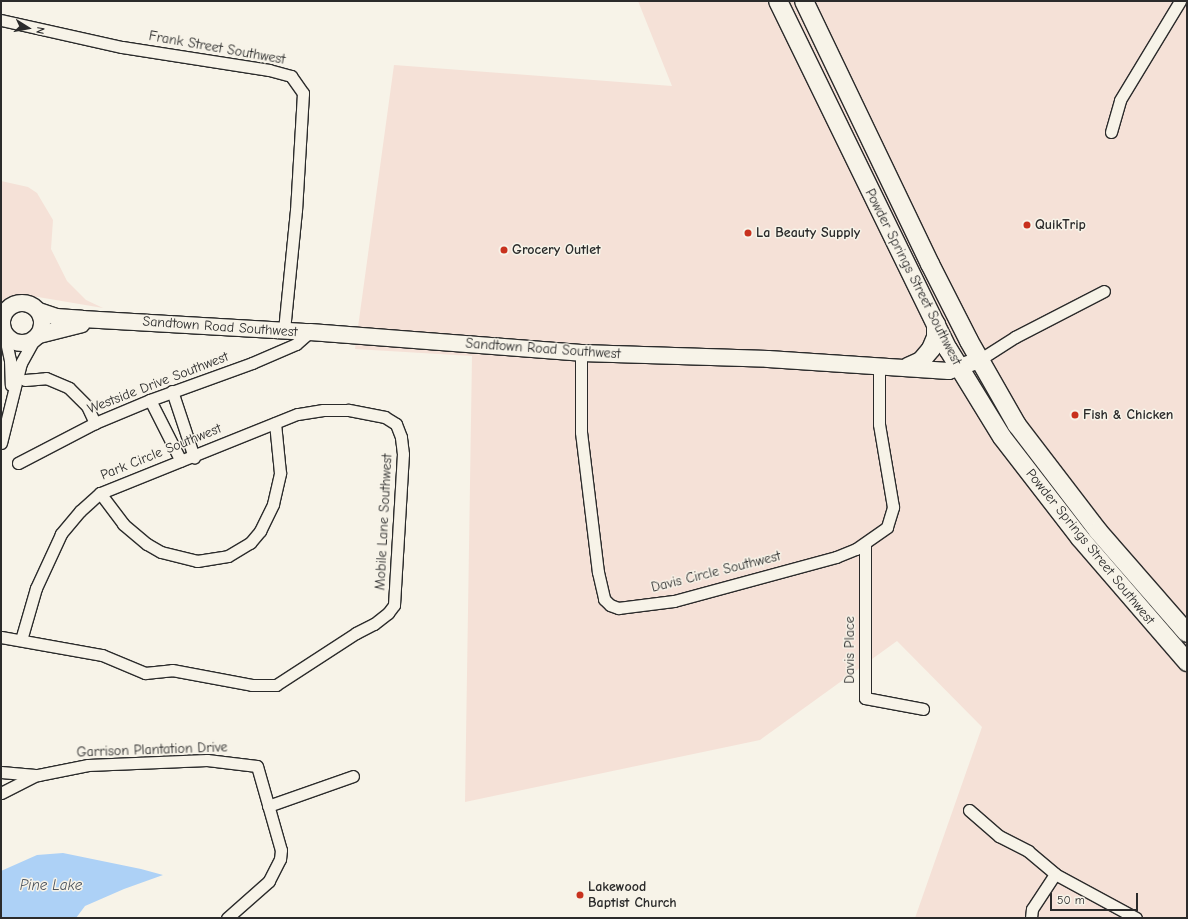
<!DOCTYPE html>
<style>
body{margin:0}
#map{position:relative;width:1188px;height:919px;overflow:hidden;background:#f7f3e8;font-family:"Comic Neue",sans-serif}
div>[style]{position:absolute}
.built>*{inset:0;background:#f5e1d7}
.water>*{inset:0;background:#add1f6}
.roads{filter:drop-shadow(1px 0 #2b2b2b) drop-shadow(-1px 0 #2b2b2b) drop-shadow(0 1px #2b2b2b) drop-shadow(0 -1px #2b2b2b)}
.street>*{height:11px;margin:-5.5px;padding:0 5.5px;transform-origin:5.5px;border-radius:5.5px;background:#f7f3e8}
.secondary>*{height:16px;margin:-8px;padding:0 8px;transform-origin:8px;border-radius:8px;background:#f7f3e8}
.secondary>.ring{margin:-8px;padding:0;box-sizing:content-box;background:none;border:16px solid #f7f3e8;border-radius:50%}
.primary>*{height:18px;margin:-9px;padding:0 9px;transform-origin:9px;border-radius:9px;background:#f7f3e8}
.dots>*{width:11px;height:11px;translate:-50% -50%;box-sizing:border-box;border:2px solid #f7f3e8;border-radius:50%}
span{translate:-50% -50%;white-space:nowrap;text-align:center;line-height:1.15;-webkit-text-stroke:3px #f7f3e8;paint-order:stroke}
.street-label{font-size:14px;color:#2b2b2b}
.poi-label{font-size:14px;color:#2b2b2b;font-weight:700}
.left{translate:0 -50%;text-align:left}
.water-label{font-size:15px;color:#4c545e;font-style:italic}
.frame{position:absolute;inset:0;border:2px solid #2b2b2b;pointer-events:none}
.north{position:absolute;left:8px;top:8px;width:40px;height:40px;-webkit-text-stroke:3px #f7f3e8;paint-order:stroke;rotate:101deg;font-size:11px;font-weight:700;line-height:16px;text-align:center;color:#2b2b2b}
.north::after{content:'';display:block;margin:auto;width:14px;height:18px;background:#2b2b2b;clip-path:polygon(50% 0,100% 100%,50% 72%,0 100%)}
.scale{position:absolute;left:1050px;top:893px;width:88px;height:18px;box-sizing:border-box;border:2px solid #2b2b2b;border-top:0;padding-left:5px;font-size:12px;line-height:14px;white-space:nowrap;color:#2b2b2b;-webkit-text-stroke:3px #f7f3e8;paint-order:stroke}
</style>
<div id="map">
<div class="built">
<div style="clip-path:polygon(638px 1px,1187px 1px,1187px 918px,915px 918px,982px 727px,897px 641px,760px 740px,465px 802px,472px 356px,355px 349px,394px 65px,672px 86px)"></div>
<div style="clip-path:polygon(1px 181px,28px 187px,37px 193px,53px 220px,51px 249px,67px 281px,86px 300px,103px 308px,38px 297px,11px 296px,1px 303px)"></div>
</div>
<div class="water">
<div style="clip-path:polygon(63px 853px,141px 869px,163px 875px,124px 889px,85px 906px,76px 918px,1px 918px,1px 871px,37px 855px)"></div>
</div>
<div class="roads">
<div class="street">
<div style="left:1px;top:20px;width:124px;rotate:12.6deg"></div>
<div style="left:122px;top:47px;width:149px;rotate:8.9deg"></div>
<div style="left:269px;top:70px;width:23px;rotate:15deg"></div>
<div style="left:291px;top:76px;width:21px;rotate:55deg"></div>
<div style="left:303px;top:93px;width:117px;rotate:93.4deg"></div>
<div style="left:296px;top:210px;width:122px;rotate:95.7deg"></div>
<div style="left:1111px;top:132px;width:33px;rotate:-74deg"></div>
<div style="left:1120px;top:100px;width:116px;rotate:-58.8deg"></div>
<div style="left:4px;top:332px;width:29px;rotate:78deg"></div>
<div style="left:10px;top:360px;width:25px;rotate:88deg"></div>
<div style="left:581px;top:353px;width:79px;rotate:90deg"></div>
<div style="left:581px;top:432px;width:141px;rotate:83.1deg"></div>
<div style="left:598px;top:572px;width:28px;rotate:77deg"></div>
<div style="left:604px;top:599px;width:8px;rotate:45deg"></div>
<div style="left:610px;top:605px;width:9px;rotate:21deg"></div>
<div style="left:618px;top:608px;width:56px;rotate:-7.1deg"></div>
<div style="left:674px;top:601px;width:168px;rotate:-15.2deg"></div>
<div style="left:836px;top:557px;width:22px;rotate:-22deg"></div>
<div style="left:856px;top:549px;width:38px;rotate:-35deg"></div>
<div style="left:887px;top:527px;width:21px;rotate:-73deg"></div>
<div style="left:893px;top:507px;width:84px;rotate:-99.6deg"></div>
<div style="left:879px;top:424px;width:58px;rotate:-90deg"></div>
<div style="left:979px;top:360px;width:43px;rotate:-32.6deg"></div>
<div style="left:1015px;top:337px;width:100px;rotate:-27.3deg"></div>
<div style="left:25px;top:380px;width:21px;rotate:-5deg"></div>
<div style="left:46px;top:378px;width:25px;rotate:23deg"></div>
<div style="left:69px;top:388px;width:25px;rotate:45deg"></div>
<div style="left:87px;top:406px;width:19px;rotate:65deg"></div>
<div style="left:172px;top:391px;width:70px;rotate:71.6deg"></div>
<div style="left:150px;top:400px;width:68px;rotate:63.1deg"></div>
<div style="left:1px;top:443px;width:82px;rotate:-76deg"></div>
<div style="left:21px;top:363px;width:26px;rotate:-61deg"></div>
<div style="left:18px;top:463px;width:87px;rotate:-27.5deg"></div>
<div style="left:95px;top:423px;width:60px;rotate:-22.7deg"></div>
<div style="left:150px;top:400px;width:109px;rotate:-19.9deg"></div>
<div style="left:252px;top:363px;width:48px;rotate:-23.4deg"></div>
<div style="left:296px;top:344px;width:18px;rotate:-41deg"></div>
<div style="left:100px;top:493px;width:39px;rotate:53deg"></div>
<div style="left:123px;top:524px;width:31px;rotate:40deg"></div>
<div style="left:147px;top:544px;width:16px;rotate:30deg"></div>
<div style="left:161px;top:552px;width:37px;rotate:14deg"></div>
<div style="left:197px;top:561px;width:31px;rotate:-9deg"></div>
<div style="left:228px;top:556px;width:26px;rotate:-31deg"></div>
<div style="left:250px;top:543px;width:16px;rotate:-50deg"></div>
<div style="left:260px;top:531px;width:30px;rotate:-64deg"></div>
<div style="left:273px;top:504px;width:32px;rotate:-77deg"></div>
<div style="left:280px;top:473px;width:50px;rotate:-95.7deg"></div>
<div style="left:865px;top:544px;width:154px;rotate:90deg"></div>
<div style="left:865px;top:698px;width:59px;rotate:10.7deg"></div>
<div style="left:1px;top:637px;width:103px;rotate:10.1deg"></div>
<div style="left:102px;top:655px;width:47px;rotate:22.7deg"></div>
<div style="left:145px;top:673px;width:27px;rotate:-6deg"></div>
<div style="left:172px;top:670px;width:81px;rotate:10.6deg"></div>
<div style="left:252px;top:685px;width:24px"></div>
<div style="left:276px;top:685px;width:95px;rotate:-33deg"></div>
<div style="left:356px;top:633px;width:20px;rotate:-27deg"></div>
<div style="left:374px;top:624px;width:18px;rotate:-38deg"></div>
<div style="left:388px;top:613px;width:10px;rotate:-53deg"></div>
<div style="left:394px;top:605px;width:151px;rotate:-86.6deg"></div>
<div style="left:403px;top:454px;width:17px;rotate:-97deg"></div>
<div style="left:401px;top:437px;width:14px;rotate:-111deg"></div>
<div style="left:396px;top:424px;width:13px;rotate:-148deg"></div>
<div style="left:385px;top:417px;width:38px;rotate:-169deg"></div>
<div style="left:348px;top:410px;width:25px;rotate:180deg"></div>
<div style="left:323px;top:410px;width:26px;rotate:171deg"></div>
<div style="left:297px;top:414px;width:212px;rotate:158.1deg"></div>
<div style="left:100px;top:493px;width:27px;rotate:138deg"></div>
<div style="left:80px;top:511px;width:30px;rotate:130deg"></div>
<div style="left:61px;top:534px;width:60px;rotate:114.8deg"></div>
<div style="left:36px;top:588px;width:54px;rotate:106.1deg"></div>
<div style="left:1px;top:772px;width:37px;rotate:5deg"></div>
<div style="left:38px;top:775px;width:51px;rotate:-11.3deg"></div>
<div style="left:88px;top:765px;width:119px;rotate:-2.4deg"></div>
<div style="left:207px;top:760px;width:50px;rotate:6.8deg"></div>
<div style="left:257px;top:766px;width:87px;rotate:74.1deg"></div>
<div style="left:281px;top:850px;width:9px;rotate:96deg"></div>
<div style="left:280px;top:859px;width:25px;rotate:117deg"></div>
<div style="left:269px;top:881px;width:56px;rotate:138.6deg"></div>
<div style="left:1px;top:793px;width:38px;rotate:-27deg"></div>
<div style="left:268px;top:806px;width:90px;rotate:-19.4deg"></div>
<div style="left:969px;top:810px;width:40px;rotate:41deg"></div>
<div style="left:999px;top:836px;width:33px;rotate:27deg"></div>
<div style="left:1028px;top:851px;width:35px;rotate:40deg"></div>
<div style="left:1031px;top:918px;width:9px;rotate:-84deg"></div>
<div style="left:1032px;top:909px;width:42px;rotate:-56.7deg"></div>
<div style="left:1055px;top:874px;width:92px;rotate:28.5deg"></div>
</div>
<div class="secondary">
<div class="ring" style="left:2px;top:303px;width:24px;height:24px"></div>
<div style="left:39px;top:311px;width:18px;rotate:19deg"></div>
<div style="left:56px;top:317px;width:26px;rotate:4deg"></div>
<div style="left:82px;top:319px;width:228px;rotate:3.3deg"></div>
<div style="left:310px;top:332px;width:272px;rotate:4.4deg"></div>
<div style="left:581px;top:353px;width:187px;rotate:1.8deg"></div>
<div style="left:768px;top:359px;width:181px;rotate:3.8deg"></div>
<div style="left:949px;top:371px;width:32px;rotate:-20deg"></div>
<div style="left:39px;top:335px;width:44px;rotate:-14.3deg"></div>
</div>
<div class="primary">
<div style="left:778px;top:1px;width:387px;rotate:64deg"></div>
<div style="left:948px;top:349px;width:103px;rotate:58.5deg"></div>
<div style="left:1002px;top:437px;width:128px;rotate:52.3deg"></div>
<div style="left:1080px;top:538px;width:164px;rotate:49.2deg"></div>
<div style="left:804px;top:1px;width:292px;rotate:64.4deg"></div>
<div style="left:930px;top:264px;width:86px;rotate:63.1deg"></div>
<div style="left:969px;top:341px;width:97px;rotate:60.3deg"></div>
<div style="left:1017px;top:425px;width:133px;rotate:52.6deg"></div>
<div style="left:1098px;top:531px;width:135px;rotate:48.9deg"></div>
<div style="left:908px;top:367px;width:14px;rotate:-25deg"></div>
<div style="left:921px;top:361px;width:16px;rotate:-50deg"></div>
<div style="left:931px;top:349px;width:13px;rotate:-67deg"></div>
<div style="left:936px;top:337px;width:13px;rotate:-90deg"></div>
</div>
</div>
<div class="dots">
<div style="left:1027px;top:225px;background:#c8321e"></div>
<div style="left:748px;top:233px;background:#c8321e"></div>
<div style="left:504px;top:250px;background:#c8321e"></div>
<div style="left:1075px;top:415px;background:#c8321e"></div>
<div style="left:580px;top:895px;background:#c8321e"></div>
</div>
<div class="street-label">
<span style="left:217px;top:48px;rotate:10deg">Frank Street Southwest</span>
<span style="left:913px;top:277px;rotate:63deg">Powder Springs Street Southwest</span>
<span style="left:220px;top:327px;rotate:4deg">Sandtown Road Southwest</span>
<span style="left:543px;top:349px;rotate:4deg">Sandtown Road Southwest</span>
<span style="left:158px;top:383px;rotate:-21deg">Westside Drive Southwest</span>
<span style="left:161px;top:452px;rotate:-22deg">Park Circle Southwest</span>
<span style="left:384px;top:522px;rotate:-87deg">Mobile Lane Southwest</span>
<span style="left:1090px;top:547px;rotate:51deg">Powder Springs Street Southwest</span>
<span style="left:716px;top:572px;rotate:-14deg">Davis Circle Southwest</span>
<span style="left:850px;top:650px;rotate:-90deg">Davis Place</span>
<span style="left:152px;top:750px;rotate:-2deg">Garrison Plantation Drive</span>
</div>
<div class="poi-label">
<span class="left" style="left:1035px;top:225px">QuikTrip</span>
<span class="left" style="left:756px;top:233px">La Beauty Supply</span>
<span class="left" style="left:512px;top:250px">Grocery Outlet</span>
<span class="left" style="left:1083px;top:415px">Fish &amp; Chicken</span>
<span class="left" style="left:588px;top:895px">Lakewood<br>Baptist Church</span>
</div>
<div class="water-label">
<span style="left:51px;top:886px">Pine Lake</span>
</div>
<div class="frame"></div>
<div class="north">N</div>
<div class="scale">50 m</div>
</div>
